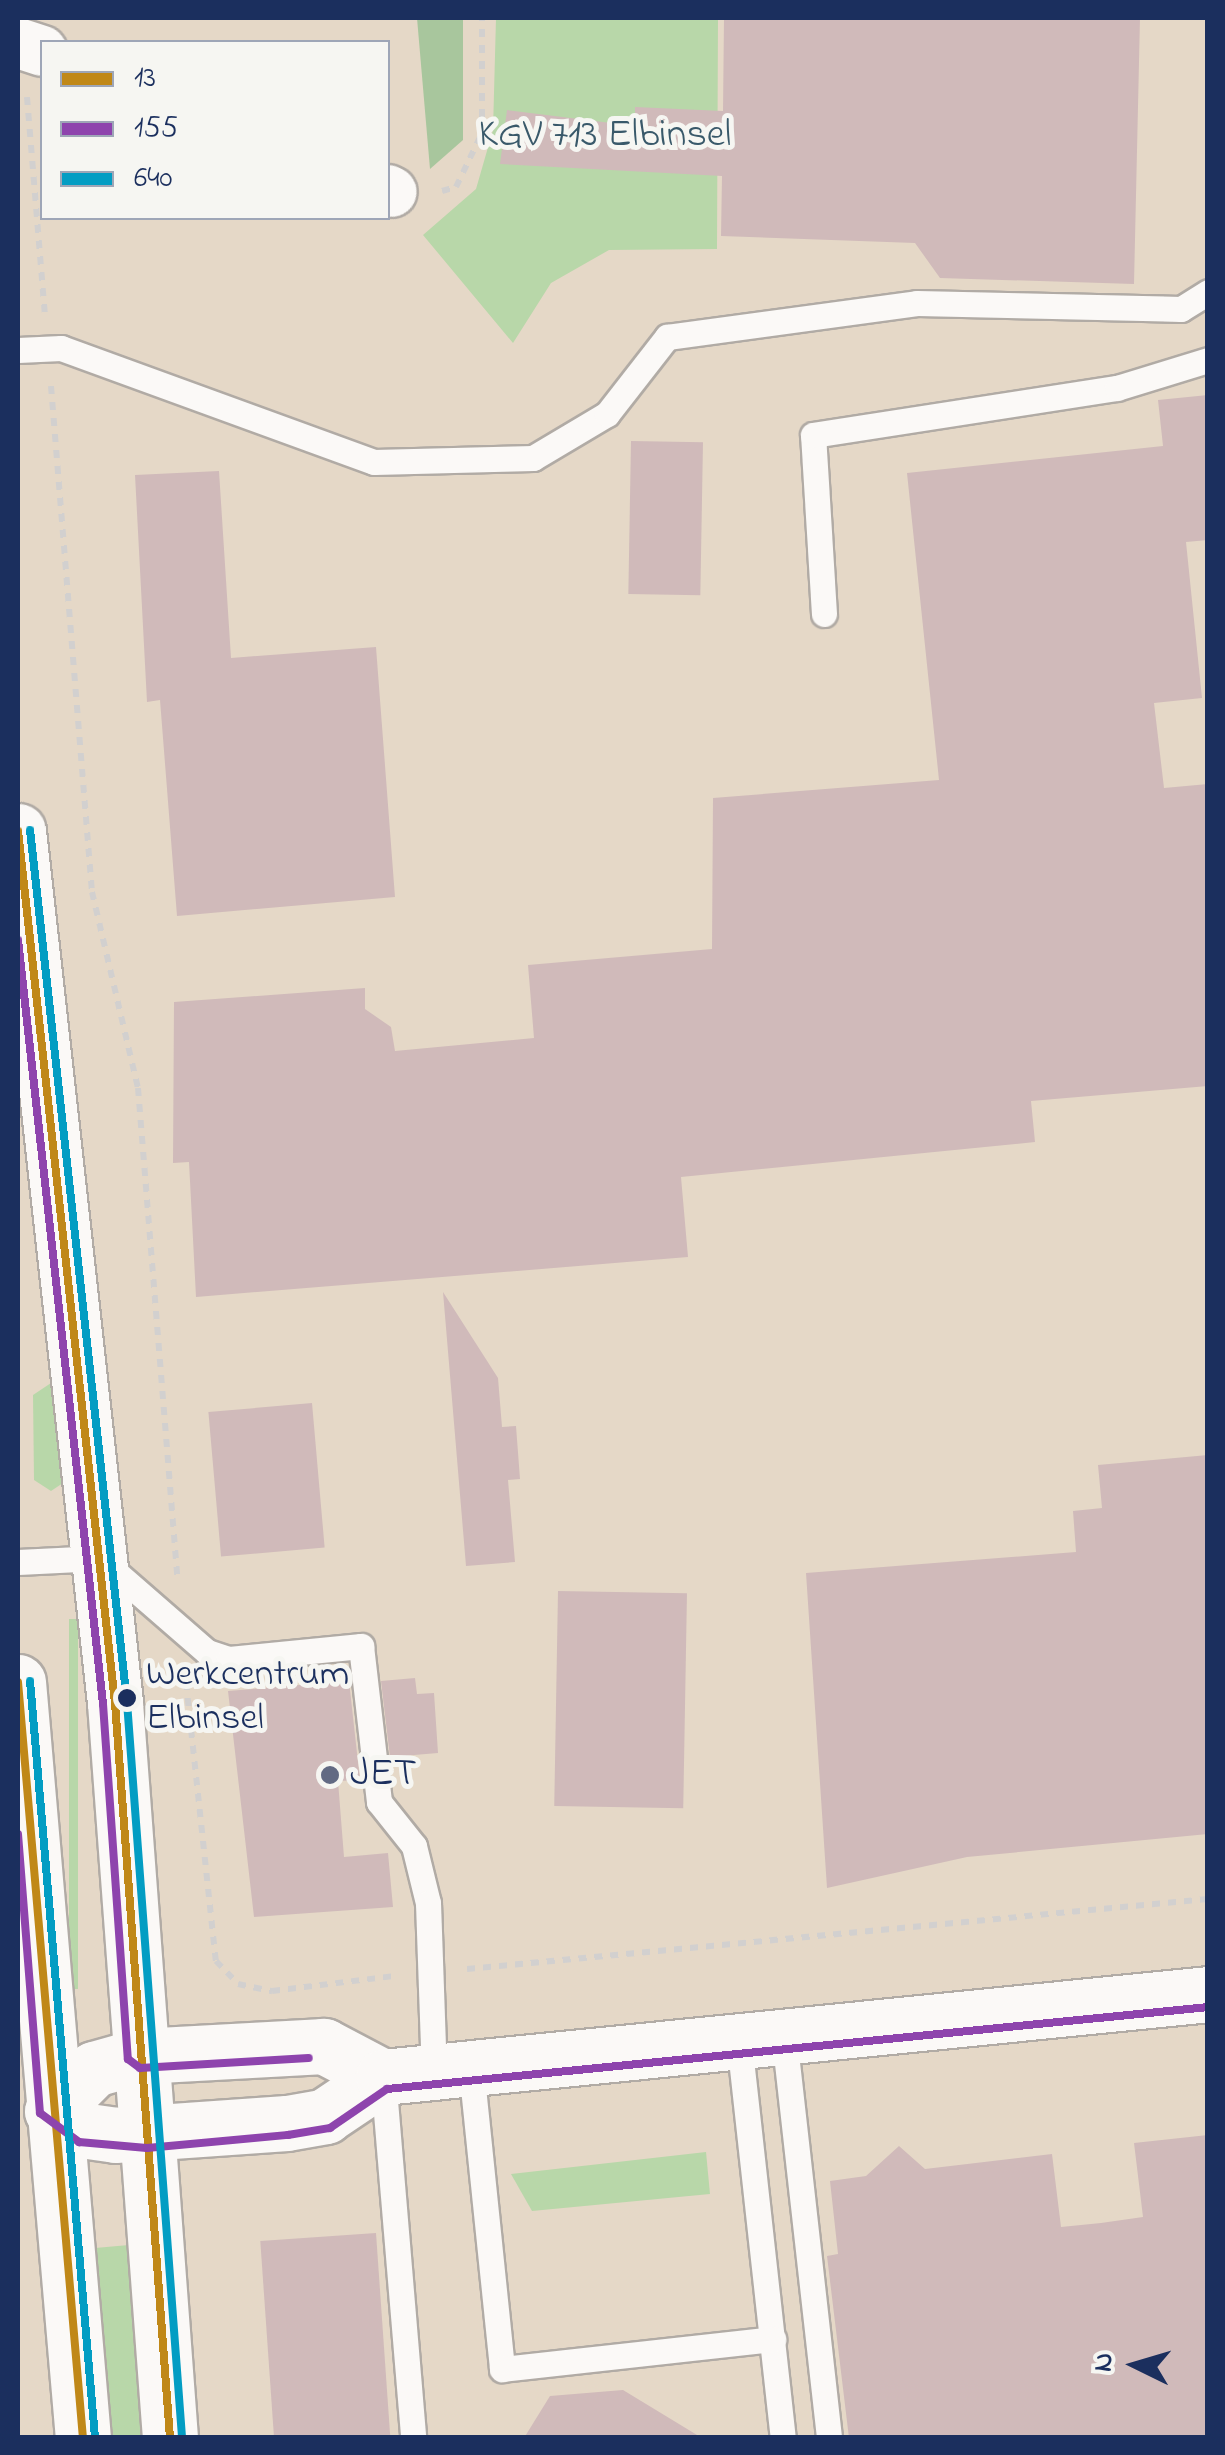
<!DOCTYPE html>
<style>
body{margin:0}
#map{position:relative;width:1225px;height:2455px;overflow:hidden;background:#e5d8c7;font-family:"Indie Flower",sans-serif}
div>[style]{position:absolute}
.green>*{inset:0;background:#b8d7a9;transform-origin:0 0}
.forest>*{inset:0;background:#a8c69d}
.building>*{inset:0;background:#d0baba;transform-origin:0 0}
.path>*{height:6px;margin-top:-3px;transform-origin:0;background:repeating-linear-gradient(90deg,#d2d0cf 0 8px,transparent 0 16px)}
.roads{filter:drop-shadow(2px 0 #b1aba5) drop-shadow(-2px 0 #b1aba5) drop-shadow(0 2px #b1aba5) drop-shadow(0 -2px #b1aba5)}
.service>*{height:25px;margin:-12.5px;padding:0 12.5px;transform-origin:12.5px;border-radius:12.5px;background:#fbf9f7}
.minor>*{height:50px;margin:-25px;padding:0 25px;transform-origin:25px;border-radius:25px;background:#fbf9f7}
.tertiary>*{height:55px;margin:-27.5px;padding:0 27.5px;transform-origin:27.5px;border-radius:27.5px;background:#fbf9f7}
.secondary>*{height:55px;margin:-27.5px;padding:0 27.5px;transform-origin:27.5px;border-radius:27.5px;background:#fbf9f7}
.bus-1>*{height:8px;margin:-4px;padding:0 4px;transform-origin:4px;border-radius:4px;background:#c08818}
.bus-2>*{height:8px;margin:-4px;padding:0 4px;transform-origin:4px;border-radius:4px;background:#8e44ad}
.bus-3>*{height:8px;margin:-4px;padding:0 4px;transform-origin:4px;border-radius:4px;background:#039dc3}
.dots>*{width:28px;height:28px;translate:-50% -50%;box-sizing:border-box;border:5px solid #f6f6f2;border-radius:50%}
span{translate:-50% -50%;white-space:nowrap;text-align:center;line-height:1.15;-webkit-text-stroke:10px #f6f6f2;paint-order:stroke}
.bus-label{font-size:38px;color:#1b2f5e}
.left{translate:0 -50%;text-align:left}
.park-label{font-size:40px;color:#39596a}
.poi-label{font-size:40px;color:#1b2f5e}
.frame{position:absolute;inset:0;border:20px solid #1b2f5e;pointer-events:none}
.legend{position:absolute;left:40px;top:40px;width:350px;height:180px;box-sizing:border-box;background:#f6f6f2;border:2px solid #9ea6b7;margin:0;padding:12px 18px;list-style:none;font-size:30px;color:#1b2f5e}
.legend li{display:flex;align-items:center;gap:20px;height:50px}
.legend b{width:50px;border:2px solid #9ea6b7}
.north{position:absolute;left:1085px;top:2315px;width:100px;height:100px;-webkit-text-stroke:8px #f6f6f2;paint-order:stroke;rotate:275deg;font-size:28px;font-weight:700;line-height:40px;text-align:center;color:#1b2f5e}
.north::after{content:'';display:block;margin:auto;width:35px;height:45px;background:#1b2f5e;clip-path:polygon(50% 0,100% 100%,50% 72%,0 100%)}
</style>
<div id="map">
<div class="green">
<div style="clip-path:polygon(496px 18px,718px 18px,717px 249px,609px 250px,551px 283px,513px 343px,423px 235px,476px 189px,493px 130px)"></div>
<div style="clip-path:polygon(51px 1383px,66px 1481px,51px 1491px,34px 1480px,33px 1395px)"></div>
<div style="left:69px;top:1619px;width:9px;height:370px"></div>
<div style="clip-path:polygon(706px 2152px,710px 2194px,532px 2211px,511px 2174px)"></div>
<div style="left:129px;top:2245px;width:193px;height:34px;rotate:85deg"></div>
</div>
<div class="forest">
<div style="clip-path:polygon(417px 18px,463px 18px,463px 140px,430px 169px)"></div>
</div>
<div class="building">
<div style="clip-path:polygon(724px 18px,1140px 18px,1134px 284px,940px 278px,915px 243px,721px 236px,722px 176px,500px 164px,507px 110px,635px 126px,635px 107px,723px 111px)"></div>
<div style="clip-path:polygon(1208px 395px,1208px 540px,1186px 542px,1202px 698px,1154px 703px,1164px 788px,1208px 784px,1208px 1086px,1031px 1101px,1035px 1142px,681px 1177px,688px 1257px,196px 1297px,189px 1162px,173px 1163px,174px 1002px,365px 988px,365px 1009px,391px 1027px,395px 1051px,534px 1038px,528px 965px,712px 949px,713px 798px,939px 780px,907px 473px,1163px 446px,1158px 400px)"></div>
<div style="left:631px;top:441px;width:72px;height:153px;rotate:1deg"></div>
<div style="clip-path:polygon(219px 471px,231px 658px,376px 647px,395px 897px,177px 916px,160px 700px,147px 702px,135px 475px)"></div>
<div style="clip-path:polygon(443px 1292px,498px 1378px,502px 1427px,516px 1426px,520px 1479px,508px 1480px,515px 1562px,466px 1566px)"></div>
<div style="left:312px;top:1403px;width:145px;height:104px;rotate:85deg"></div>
<div style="clip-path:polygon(1208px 1455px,1208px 1834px,967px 1857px,827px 1888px,806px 1573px,1076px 1552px,1073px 1511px,1102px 1508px,1098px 1465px)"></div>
<div style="left:558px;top:1591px;width:129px;height:215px;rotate:1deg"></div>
<div style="clip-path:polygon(415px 1678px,417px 1694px,434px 1693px,438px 1753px,390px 1757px,381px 1681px)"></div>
<div style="clip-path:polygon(349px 1681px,360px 1780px,338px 1781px,344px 1857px,388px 1853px,393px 1907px,254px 1917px,228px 1691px)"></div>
<div style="clip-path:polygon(1208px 2135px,1208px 2438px,849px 2438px,827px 2256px,838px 2254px,830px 2181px,866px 2176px,899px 2146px,925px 2169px,1052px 2154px,1061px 2227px,1101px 2223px,1143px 2217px,1134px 2143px)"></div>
<div style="left:376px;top:2233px;width:205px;height:116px;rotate:86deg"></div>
<div style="clip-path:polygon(623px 2390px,702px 2438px,524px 2438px,550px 2396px)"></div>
</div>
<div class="path">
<div style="left:27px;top:97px;width:218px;rotate:85.3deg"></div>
<div style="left:442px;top:191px;width:15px;rotate:-16deg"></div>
<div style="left:456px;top:187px;width:60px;rotate:-64.3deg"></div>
<div style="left:482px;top:133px;width:115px;rotate:-90deg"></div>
<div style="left:51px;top:386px;width:508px;rotate:85.37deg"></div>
<div style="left:92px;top:892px;width:201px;rotate:76.8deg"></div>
<div style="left:138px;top:1088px;width:489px;rotate:85.4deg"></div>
<div style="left:186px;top:1682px;width:281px;rotate:83.9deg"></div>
<div style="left:216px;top:1961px;width:32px;rotate:46deg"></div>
<div style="left:238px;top:1984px;width:35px;rotate:12deg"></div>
<div style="left:272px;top:1991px;width:124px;rotate:-7deg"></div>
<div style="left:467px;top:1969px;width:744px;rotate:-5.4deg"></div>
</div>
<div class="roads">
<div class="service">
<div style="left:18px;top:350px;width:43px;rotate:-2.7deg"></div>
<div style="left:61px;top:348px;width:333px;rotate:20deg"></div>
<div style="left:374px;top:462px;width:159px;rotate:-1.4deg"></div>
<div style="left:533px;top:458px;width:86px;rotate:-30.7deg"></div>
<div style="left:607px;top:414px;width:98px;rotate:-52.1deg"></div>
<div style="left:667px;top:337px;width:252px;rotate:-7.7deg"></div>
<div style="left:917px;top:303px;width:264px;rotate:1.3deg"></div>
<div style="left:1181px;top:309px;width:32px;rotate:-32deg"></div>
<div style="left:824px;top:614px;width:179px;rotate:-93.5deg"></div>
<div style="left:813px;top:435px;width:308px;rotate:-8.8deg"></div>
<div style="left:1117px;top:388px;width:95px;rotate:-17.1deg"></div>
<div style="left:18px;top:1562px;width:81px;rotate:-2.8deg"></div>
<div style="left:99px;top:1558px;width:143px;rotate:41deg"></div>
<div style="left:207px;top:1652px;width:23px;rotate:18deg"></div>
<div style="left:229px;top:1659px;width:133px;rotate:-5.6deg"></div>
<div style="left:361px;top:1646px;width:157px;rotate:83.4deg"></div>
<div style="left:379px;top:1802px;width:56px;rotate:51.5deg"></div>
<div style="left:414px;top:1846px;width:59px;rotate:76.2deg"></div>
<div style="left:428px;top:1903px;width:169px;rotate:88deg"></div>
<div style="left:784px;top:2036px;width:405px;rotate:83.6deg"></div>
<div style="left:739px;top:2041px;width:399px;rotate:83.7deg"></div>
<div style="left:471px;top:2068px;width:303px;rotate:84.1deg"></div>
<div style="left:502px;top:2369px;width:273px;rotate:-6.3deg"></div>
<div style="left:383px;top:2077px;width:362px;rotate:85.2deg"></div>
</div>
<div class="minor">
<div style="left:18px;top:43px;width:25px;rotate:18deg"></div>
<div style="left:388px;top:190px;width:4px;rotate:27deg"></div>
</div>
<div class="tertiary">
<div style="left:383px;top:2077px;width:67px;rotate:-152.3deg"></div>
<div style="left:324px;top:2046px;width:184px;rotate:176.9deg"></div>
<div style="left:140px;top:2056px;width:48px;rotate:164.2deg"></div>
<div style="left:94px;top:2069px;width:59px;rotate:135deg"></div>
<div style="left:52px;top:2111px;width:35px;rotate:33deg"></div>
<div style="left:81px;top:2130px;width:34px;rotate:8deg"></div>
<div style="left:115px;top:2135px;width:172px;rotate:-4deg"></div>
<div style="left:287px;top:2123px;width:39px;rotate:-10deg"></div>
<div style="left:325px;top:2116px;width:70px;rotate:-33.9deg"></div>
<div style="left:383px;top:2077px;width:829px;rotate:-5.74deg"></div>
</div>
<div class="secondary">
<div style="left:18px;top:831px;width:877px;rotate:83.65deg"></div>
<div style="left:115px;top:1703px;width:737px;rotate:85.72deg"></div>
<div style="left:18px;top:1682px;width:759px;rotate:85.09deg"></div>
</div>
</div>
<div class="bus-1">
<div style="left:18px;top:831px;width:877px;rotate:83.65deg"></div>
<div style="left:115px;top:1703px;width:737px;rotate:85.72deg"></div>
<div style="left:18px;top:1682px;width:759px;rotate:85.09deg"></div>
</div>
<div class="bus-2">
<div style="left:18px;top:940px;width:769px;rotate:83.65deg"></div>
<div style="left:103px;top:1704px;width:356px;rotate:86deg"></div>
<div style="left:128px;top:2059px;width:15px;rotate:37deg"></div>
<div style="left:140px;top:2068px;width:169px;rotate:-3.4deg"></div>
<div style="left:18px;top:1834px;width:280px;rotate:85.5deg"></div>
<div style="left:40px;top:2113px;width:49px;rotate:36.6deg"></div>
<div style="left:79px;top:2142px;width:68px;rotate:5deg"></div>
<div style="left:147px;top:2148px;width:142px;rotate:-5.3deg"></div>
<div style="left:288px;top:2135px;width:43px;rotate:-9.5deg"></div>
<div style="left:330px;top:2128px;width:69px;rotate:-34.4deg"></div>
<div style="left:387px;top:2089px;width:825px;rotate:-5.7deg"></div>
</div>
<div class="bus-3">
<div style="left:30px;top:830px;width:877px;rotate:83.65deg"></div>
<div style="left:127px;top:1702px;width:737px;rotate:85.72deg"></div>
<div style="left:30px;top:1681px;width:759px;rotate:85.09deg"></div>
</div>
<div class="dots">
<div style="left:127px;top:1698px;background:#1b2f5e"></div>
<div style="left:330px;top:1775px;background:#626a83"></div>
</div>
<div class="bus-label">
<span class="left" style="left:146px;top:1698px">Werkcentrum<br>Elbinsel</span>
</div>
<div class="park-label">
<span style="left:605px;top:136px">KGV 713 Elbinsel</span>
</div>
<div class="poi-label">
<span class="left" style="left:350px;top:1775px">JET</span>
</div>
<div class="frame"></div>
<ul class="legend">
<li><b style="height:12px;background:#c08818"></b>13</li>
<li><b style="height:12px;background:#8e44ad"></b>155</li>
<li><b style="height:12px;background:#039dc3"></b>640</li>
</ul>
<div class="north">N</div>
</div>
